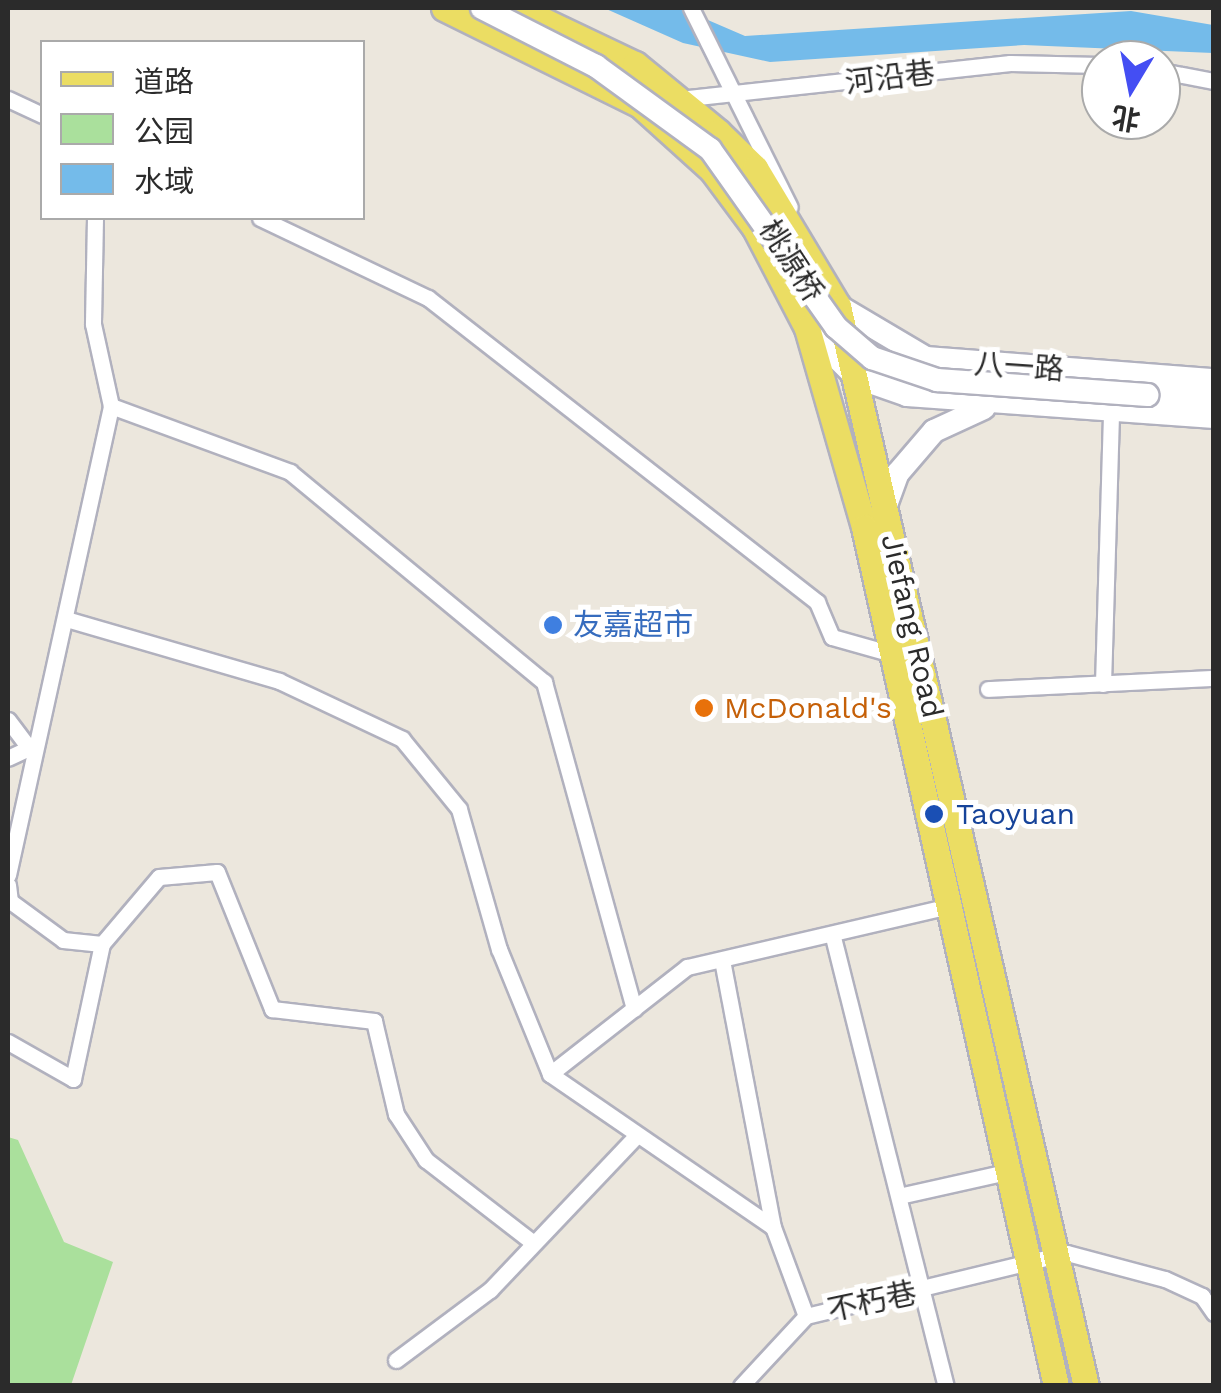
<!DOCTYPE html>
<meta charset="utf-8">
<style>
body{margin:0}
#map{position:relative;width:1221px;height:1393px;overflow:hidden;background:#ece7dd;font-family:"Work Sans","Noto Sans SC",sans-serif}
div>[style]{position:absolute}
.green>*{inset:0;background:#aae09c}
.water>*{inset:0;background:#74bbea}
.roads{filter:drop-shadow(2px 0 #b1b1be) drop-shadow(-2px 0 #b1b1be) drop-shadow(0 2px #b1b1be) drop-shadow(0 -2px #b1b1be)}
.minor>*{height:15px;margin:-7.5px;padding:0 7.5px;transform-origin:7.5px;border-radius:7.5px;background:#fff}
.secondary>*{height:22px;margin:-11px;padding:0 11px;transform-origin:11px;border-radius:11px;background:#fff}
.primary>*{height:25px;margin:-12.5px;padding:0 12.5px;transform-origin:12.5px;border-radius:12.5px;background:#ebdd63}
.bridges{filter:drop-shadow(2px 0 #b1b1be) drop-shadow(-2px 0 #b1b1be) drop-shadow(0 2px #b1b1be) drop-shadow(0 -2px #b1b1be)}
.secondary-bridge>*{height:22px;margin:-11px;padding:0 11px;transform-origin:11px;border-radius:11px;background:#fff}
.dots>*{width:28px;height:28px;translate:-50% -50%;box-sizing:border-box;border:5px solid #fff;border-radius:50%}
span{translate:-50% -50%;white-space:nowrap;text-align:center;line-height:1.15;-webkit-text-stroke:10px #fff;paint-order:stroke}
.street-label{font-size:30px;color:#2b2b2b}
.shop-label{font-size:30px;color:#366cbe}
.left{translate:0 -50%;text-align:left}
.food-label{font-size:30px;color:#c56008}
.transit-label{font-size:30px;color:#164399}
.frame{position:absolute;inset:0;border:10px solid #2b2b2b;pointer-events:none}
.legend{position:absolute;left:40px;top:40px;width:325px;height:180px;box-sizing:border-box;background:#fff;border:2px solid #aaa;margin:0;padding:12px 18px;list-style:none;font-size:30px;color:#2b2b2b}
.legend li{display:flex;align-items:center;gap:20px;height:50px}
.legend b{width:50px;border:2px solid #aaa}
.north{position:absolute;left:1081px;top:40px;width:100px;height:100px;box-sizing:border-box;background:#fff;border:2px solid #aaa;border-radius:50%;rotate:190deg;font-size:28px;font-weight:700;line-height:40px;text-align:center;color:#2b2b2b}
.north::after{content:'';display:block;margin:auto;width:35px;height:45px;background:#444ef3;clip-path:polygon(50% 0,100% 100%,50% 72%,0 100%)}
</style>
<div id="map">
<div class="green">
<div style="clip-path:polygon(8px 1137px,18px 1140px,64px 1242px,113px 1262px,71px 1385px,8px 1385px)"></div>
</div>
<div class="water">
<div style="clip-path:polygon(604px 8px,680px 8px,745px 36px,1131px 11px,1213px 25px,1213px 53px,1024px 45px,770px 62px,683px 43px)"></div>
</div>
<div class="roads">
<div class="minor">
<div style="left:691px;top:8px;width:222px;rotate:63.6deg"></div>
<div style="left:1161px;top:71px;width:54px;rotate:10.7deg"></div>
<div style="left:8px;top:99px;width:38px;rotate:25deg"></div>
<div style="left:679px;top:99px;width:333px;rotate:-6.2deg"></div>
<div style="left:1010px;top:63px;width:91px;rotate:1.3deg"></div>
<div style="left:95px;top:218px;width:106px;rotate:91.1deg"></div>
<div style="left:93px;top:324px;width:84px;rotate:77.6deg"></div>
<div style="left:111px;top:406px;width:191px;rotate:20.2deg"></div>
<div style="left:290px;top:472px;width:330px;rotate:39.6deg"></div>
<div style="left:544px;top:682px;width:339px;rotate:74.6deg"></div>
<div style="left:260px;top:218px;width:186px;rotate:25.5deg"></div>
<div style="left:428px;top:298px;width:494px;rotate:38deg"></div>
<div style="left:817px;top:602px;width:38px;rotate:67deg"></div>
<div style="left:832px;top:637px;width:59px;rotate:15.7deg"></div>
<div style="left:66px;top:619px;width:222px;rotate:16.2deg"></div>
<div style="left:279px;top:681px;width:136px;rotate:25.2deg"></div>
<div style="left:402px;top:739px;width:90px;rotate:50.8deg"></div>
<div style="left:459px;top:809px;width:146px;rotate:74.1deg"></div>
<div style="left:499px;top:949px;width:135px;rotate:67.8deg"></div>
<div style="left:550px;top:1074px;width:174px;rotate:-38deg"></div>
<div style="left:687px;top:967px;width:264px;rotate:-13.1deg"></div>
<div style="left:1103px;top:684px;width:272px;rotate:-88.3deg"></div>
<div style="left:988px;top:689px;width:226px;rotate:-2.8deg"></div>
<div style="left:8px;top:720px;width:35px;rotate:53deg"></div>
<div style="left:29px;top:748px;width:23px;rotate:155deg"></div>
<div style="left:8px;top:875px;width:480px;rotate:-77.6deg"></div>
<div style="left:8px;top:885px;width:16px;rotate:83deg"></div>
<div style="left:10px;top:901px;width:66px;rotate:36.3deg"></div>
<div style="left:63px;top:940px;width:39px;rotate:6deg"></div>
<div style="left:833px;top:937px;width:463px;rotate:75.9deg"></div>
<div style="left:722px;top:960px;width:272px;rotate:79.2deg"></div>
<div style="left:8px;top:1042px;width:75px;rotate:29.6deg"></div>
<div style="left:73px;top:1079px;width:138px;rotate:-77.9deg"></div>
<div style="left:102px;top:944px;width:88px;rotate:-49.6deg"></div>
<div style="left:159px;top:877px;width:58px;rotate:-4.9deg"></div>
<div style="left:217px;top:872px;width:148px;rotate:68.1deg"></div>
<div style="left:272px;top:1009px;width:103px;rotate:6.7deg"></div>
<div style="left:374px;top:1021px;width:96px;rotate:76.7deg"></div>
<div style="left:396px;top:1114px;width:55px;rotate:56.9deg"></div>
<div style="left:426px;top:1160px;width:134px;rotate:37.7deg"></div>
<div style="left:550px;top:1074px;width:270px;rotate:34.5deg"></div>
<div style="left:773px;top:1227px;width:95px;rotate:69.7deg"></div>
<div style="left:899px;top:1196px;width:110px;rotate:-12.6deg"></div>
<div style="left:396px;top:1360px;width:117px;rotate:-36.7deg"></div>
<div style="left:490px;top:1290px;width:212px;rotate:-46.5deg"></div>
<div style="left:741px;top:1386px;width:96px;rotate:-47.1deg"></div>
<div style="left:806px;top:1316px;width:268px;rotate:-13.6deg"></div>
<div style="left:1067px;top:1253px;width:101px;rotate:14.9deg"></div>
<div style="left:1165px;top:1279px;width:41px;rotate:24.7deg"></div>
<div style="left:1202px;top:1296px;width:21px;rotate:55deg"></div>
</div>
<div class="secondary">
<div style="left:838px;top:306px;width:102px;rotate:30.6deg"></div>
<div style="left:926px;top:358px;width:289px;rotate:4.4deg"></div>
<div style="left:807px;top:328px;width:69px;rotate:45deg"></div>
<div style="left:856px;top:377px;width:54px;rotate:19.4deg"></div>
<div style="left:907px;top:395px;width:308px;rotate:4.1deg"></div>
<div style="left:1147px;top:395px;width:67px;rotate:4.3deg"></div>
<div style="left:885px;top:508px;width:37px;rotate:-70deg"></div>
<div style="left:898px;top:473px;width:55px;rotate:-49.4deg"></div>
<div style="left:934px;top:431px;width:55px;rotate:-24.7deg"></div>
</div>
<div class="primary">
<div style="left:444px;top:8px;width:219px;rotate:26.3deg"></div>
<div style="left:640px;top:105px;width:97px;rotate:42.1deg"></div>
<div style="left:712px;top:170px;width:72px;rotate:53.4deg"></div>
<div style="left:755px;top:228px;width:113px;rotate:62.5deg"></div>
<div style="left:807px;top:328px;width:207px;rotate:74deg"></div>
<div style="left:864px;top:527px;width:880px;rotate:77.4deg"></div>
<div style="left:517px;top:8px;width:131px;rotate:25.4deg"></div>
<div style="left:635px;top:64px;width:107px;rotate:39.3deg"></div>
<div style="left:718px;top:132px;width:52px;rotate:44.2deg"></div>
<div style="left:755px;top:168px;width:161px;rotate:59deg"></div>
<div style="left:838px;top:306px;width:1108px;rotate:77.07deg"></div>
</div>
</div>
<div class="bridges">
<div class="secondary-bridge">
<div style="left:482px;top:8px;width:128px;rotate:27deg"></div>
<div style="left:596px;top:66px;width:141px;rotate:36.1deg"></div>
<div style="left:710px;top:149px;width:218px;rotate:54.7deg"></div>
<div style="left:836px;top:327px;width:48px;rotate:40.7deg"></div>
<div style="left:872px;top:358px;width:69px;rotate:18.7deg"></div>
<div style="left:937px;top:380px;width:211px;rotate:4.1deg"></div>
</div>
</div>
<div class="dots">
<div style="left:553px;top:625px;background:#3f7fe0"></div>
<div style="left:704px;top:708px;background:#e8710a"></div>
<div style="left:934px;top:814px;background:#1a4fb4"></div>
</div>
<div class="street-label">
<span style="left:890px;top:78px;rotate:-7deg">河沿巷</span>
<span style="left:791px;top:261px;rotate:57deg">桃源桥</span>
<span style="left:1019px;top:367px;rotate:4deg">八一路</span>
<span style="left:912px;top:626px;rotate:77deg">Jiefang Road</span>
<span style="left:872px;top:1302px;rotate:-12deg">不朽巷</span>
</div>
<div class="shop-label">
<span class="left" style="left:573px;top:625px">友嘉超市</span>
</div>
<div class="food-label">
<span class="left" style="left:724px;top:708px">McDonald's</span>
</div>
<div class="transit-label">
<span class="left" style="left:956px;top:814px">Taoyuan</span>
</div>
<div class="frame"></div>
<ul class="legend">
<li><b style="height:12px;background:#ebdd63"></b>道路</li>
<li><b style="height:28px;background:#aae09c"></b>公园</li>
<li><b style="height:28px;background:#74bbea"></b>水域</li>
</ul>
<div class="north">北</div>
</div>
